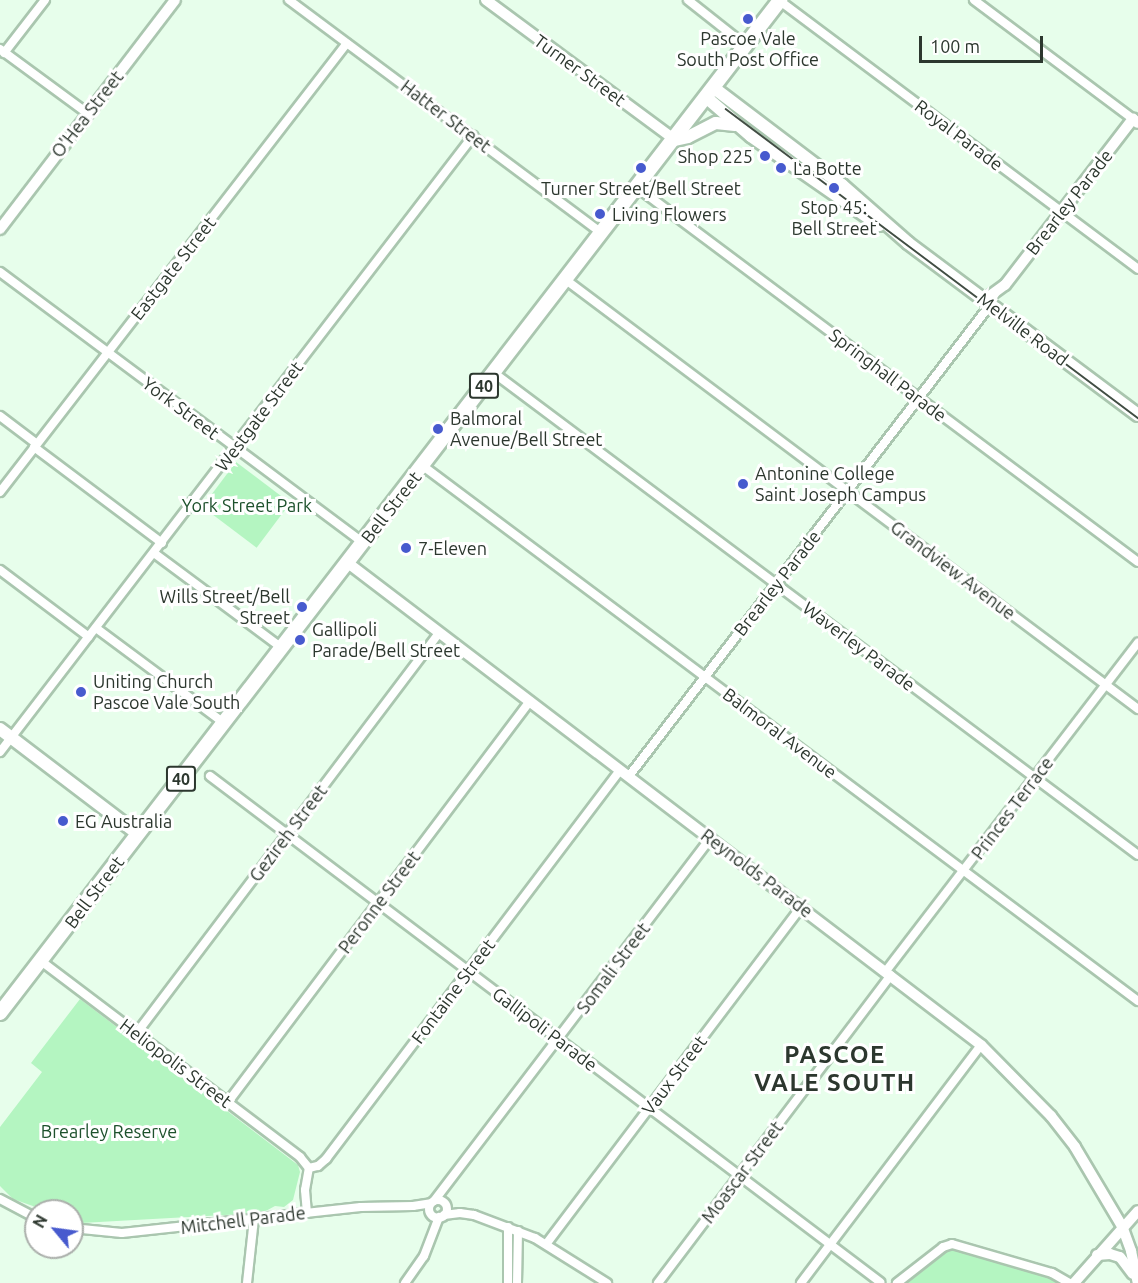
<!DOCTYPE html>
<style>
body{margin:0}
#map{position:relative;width:1138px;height:1283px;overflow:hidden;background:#e7feeb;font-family:Ubuntu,sans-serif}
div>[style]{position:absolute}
.green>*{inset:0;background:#b4f5c1;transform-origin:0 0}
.roads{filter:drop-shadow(2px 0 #aac6af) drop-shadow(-2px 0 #aac6af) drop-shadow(0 2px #aac6af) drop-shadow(0 -2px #aac6af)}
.minor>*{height:8px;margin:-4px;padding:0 4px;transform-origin:4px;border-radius:4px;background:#fff}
.minor>.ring{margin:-4px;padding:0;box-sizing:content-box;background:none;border:8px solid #fff;border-radius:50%}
.tertiary>*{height:10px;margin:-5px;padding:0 5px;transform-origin:5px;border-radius:5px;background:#fff}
.secondary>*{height:12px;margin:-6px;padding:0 6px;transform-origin:6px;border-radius:6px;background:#fff}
.trunk>*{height:14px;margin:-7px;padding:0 7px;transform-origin:7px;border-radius:7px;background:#fff}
.tram>*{height:1.5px;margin:-0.75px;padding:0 0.75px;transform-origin:0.75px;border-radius:0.75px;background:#424e44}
.dots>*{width:16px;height:16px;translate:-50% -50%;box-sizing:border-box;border:3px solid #fff;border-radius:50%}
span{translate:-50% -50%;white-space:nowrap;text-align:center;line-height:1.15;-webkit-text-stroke:6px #fff;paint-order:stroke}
.shield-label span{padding:2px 4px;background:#fff;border:2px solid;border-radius:4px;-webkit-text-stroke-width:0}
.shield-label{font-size:16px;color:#2c372e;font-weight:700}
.poi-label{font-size:18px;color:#2c372e}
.right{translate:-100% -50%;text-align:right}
.left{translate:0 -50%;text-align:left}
.street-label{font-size:18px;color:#2c372e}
.park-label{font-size:18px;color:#1d512c}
.district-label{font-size:24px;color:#2c372e;font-weight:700;letter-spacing:1.5px}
.north{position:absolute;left:24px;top:1199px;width:60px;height:60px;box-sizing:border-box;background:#fff;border:2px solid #abafab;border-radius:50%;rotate:299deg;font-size:16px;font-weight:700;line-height:24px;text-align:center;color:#2c372e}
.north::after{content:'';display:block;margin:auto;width:21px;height:27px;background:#475ace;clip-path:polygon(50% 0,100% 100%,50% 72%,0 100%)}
.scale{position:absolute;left:919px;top:36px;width:124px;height:27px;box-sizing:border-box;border:3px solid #2c372e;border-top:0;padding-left:8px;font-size:18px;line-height:21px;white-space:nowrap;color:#2c372e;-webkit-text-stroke:4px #fff;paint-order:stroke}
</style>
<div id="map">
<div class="green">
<div style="left:236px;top:462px;width:68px;height:56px;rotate:37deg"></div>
<div style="clip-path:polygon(80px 999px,298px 1165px,300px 1172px,293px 1200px,284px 1207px,275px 1206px,262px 1213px,81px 1223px,72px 1220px,72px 1211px,47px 1211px,13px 1199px,0 1186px,0 1127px,42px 1072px,31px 1063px)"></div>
<div style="clip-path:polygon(953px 1247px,1050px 1277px,1057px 1283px,902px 1283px,944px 1251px)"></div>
</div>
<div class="roads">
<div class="minor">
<div style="left:289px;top:0;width:390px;rotate:36.7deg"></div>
<div style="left:688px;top:0;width:74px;rotate:38.4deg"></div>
<div style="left:974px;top:0;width:199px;rotate:36.8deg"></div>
<div style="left:780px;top:1px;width:447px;rotate:36.8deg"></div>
<div style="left:0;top:49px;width:108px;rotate:36.3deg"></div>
<div style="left:4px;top:53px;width:67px;rotate:-52.3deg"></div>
<div style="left:638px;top:188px;width:624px;rotate:36.8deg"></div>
<div style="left:0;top:272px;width:453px;rotate:36.7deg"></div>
<div style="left:566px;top:280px;width:715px;rotate:36.87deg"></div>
<div style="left:494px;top:373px;width:804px;rotate:36.81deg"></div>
<div style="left:0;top:416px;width:46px;rotate:37.1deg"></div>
<div style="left:34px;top:447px;width:160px;rotate:36.9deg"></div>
<div style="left:423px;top:466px;width:893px;rotate:36.81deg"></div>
<div style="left:0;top:492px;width:567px;rotate:-52.3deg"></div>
<div style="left:154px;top:553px;width:159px;rotate:36.6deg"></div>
<div style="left:0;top:570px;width:111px;rotate:37deg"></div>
<div style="left:96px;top:628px;width:159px;rotate:36.6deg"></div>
<div style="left:0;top:752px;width:777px;rotate:-52.48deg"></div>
<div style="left:210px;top:776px;width:840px;rotate:37.06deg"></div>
<div style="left:629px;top:776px;width:593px;rotate:-52.53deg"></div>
<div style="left:41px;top:961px;width:325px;rotate:37.1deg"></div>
<div style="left:300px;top:1157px;width:14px;rotate:51deg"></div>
<div style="left:886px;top:971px;width:414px;rotate:-52.5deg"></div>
<div style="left:136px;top:1034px;width:503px;rotate:-52.92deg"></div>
<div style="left:228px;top:1102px;width:502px;rotate:-53.02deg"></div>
<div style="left:0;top:1199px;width:41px;rotate:27.8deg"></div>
<div class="ring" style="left:429px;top:1200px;width:10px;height:10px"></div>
<div style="left:434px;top:1201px;width:457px;rotate:-52.7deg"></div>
<div style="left:307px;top:1213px;width:23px;rotate:-95deg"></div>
<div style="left:305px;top:1190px;width:22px;rotate:-80deg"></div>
<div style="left:309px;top:1168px;width:9px;rotate:-13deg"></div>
<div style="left:318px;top:1166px;width:11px;rotate:-41deg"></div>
<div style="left:326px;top:1159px;width:488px;rotate:-52.9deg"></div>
<div style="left:444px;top:1215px;width:16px;rotate:-7deg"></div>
<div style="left:460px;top:1213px;width:14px;rotate:8deg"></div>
<div style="left:474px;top:1215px;width:65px;rotate:20.7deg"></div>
<div style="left:535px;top:1238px;width:85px;rotate:32deg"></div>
<div style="left:72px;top:1228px;width:50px;rotate:5.7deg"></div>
<div style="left:122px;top:1233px;width:240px;rotate:-6.2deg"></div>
<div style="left:361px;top:1207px;width:52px;rotate:-1.1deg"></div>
<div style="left:413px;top:1206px;width:18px;rotate:-9deg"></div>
<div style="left:547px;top:1243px;width:421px;rotate:-52.9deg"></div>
<div style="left:247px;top:1283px;width:64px;rotate:-83.8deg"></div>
<div style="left:405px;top:1283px;width:33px;rotate:-55deg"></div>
<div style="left:424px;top:1256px;width:42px;rotate:-69deg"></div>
<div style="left:508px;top:1283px;width:56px;rotate:-90deg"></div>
<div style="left:517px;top:1283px;width:52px;rotate:-88.9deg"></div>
<div style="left:658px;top:1283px;width:386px;rotate:-52.9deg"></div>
<div style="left:801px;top:1283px;width:298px;rotate:-52.9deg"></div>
<div style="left:897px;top:1283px;width:58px;rotate:-38deg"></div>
<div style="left:943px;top:1247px;width:9px;rotate:-18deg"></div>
<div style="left:952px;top:1244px;width:104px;rotate:16.2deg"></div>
<div style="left:1052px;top:1273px;width:20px;rotate:30deg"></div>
</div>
<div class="tertiary">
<div style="left:486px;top:0;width:235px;rotate:36.5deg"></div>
<div style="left:0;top:229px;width:288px;rotate:-52.6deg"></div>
<div style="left:984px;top:300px;width:26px;rotate:-36deg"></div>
<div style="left:1005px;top:285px;width:210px;rotate:-52.4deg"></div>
<div style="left:1133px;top:119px;width:6px;rotate:39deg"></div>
<div style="left:348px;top:563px;width:796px;rotate:37.29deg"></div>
<div style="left:981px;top:1045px;width:100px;rotate:45.4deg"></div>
<div style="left:1051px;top:1116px;width:39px;rotate:52deg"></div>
<div style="left:1075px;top:1147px;width:92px;rotate:59.3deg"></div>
<div style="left:1122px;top:1226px;width:27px;rotate:70deg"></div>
<div style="left:1131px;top:1251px;width:33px;rotate:78deg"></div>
<div style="left:1097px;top:1255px;width:13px;rotate:-4deg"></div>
<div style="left:1110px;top:1254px;width:10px;rotate:17deg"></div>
<div style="left:1120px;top:1257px;width:21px;rotate:53deg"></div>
<div style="left:1074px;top:1283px;width:96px;rotate:-48.4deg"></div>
</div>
<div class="secondary">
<div style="left:714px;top:88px;width:161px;rotate:37.2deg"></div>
<div style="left:842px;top:185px;width:88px;rotate:41.3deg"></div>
<div style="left:908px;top:243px;width:287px;rotate:36.8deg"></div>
<div style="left:707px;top:98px;width:58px;rotate:40.8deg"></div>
<div style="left:751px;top:136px;width:156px;rotate:34.8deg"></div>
<div style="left:675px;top:140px;width:13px;rotate:-13deg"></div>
<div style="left:688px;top:137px;width:31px;rotate:-27deg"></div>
<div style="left:716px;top:123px;width:19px;rotate:6deg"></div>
<div style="left:0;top:729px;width:173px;rotate:37.3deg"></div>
</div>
<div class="trunk">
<div style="left:0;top:1013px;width:1279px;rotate:-52.4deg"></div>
</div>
</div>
<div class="tram">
<div style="left:726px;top:109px;width:515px;rotate:36.87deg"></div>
</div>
<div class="dots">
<div style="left:748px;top:19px;background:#475ace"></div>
<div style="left:765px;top:156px;background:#475ace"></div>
<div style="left:641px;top:168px;background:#475ace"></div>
<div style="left:781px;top:168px;background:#475ace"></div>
<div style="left:834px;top:188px;background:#475ace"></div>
<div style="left:600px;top:214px;background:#475ace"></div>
<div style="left:438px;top:429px;background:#475ace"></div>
<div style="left:743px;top:484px;background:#475ace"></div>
<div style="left:406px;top:548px;background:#475ace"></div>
<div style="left:302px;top:607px;background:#475ace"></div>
<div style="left:300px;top:640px;background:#475ace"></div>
<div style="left:81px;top:692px;background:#475ace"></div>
<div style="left:63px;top:821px;background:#475ace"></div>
</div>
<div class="shield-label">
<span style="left:484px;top:386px">40</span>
<span style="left:181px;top:779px">40</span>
</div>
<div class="poi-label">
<span style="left:748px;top:49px">Pascoe Vale<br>South Post Office</span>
<span class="right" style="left:753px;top:156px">Shop 225</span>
<span class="left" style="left:793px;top:168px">La Botte</span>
<span style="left:641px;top:188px">Turner Street/Bell Street</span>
<span style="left:834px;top:218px">Stop 45:<br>Bell Street</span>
<span class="left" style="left:612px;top:214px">Living Flowers</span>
<span class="left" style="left:450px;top:429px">Balmoral<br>Avenue/Bell Street</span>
<span class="left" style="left:755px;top:484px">Antonine College<br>Saint Joseph Campus</span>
<span class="left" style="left:418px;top:548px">7-Eleven</span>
<span class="right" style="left:290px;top:607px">Wills Street/Bell<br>Street</span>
<span class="left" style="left:312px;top:640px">Gallipoli<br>Parade/Bell Street</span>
<span class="left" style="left:93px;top:692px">Uniting Church<br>Pascoe Vale South</span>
<span class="left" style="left:75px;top:821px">EG Australia</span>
</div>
<div class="street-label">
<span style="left:580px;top:70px;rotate:36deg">Turner Street</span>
<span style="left:87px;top:114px;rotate:-52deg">O'Hea Street</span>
<span style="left:446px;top:116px;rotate:37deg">Hatter Street</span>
<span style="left:959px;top:135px;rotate:37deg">Royal Parade</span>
<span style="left:1069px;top:202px;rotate:-52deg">Brearley Parade</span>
<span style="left:173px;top:268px;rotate:-52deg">Eastgate Street</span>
<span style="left:1023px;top:329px;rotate:37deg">Melville Road</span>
<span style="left:888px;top:375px;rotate:37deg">Springhall Parade</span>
<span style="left:181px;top:408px;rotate:37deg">York Street</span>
<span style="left:259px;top:416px;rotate:-53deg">Westgate Street</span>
<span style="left:391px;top:507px;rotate:-52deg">Bell Street</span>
<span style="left:953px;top:570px;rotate:37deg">Grandview Avenue</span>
<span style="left:777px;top:583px;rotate:-52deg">Brearley Parade</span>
<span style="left:859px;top:646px;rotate:37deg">Waverley Parade</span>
<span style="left:780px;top:733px;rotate:37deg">Balmoral Avenue</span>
<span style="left:1012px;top:808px;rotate:-53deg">Princes Terrace</span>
<span style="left:288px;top:833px;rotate:-53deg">Gezireh Street</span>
<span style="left:757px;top:873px;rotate:37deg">Reynolds Parade</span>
<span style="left:94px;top:892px;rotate:-53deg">Bell Street</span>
<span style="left:379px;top:902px;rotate:-53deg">Peronne Street</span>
<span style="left:613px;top:968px;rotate:-53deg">Somali Street</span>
<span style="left:453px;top:991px;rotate:-53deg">Fontaine Street</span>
<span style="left:545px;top:1029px;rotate:37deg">Gallipoli Parade</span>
<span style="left:176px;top:1063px;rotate:37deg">Heliopolis Street</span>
<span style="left:674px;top:1075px;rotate:-53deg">Vaux Street</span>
<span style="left:742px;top:1172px;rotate:-53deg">Moascar Street</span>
<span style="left:243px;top:1220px;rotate:-7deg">Mitchell Parade</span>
</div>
<div class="park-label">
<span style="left:247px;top:505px">York Street Park</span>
<span style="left:109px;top:1131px">Brearley Reserve</span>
</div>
<div class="district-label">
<span style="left:835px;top:1069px">PASCOE<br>VALE SOUTH</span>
</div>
<div class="north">N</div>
<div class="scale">100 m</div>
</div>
